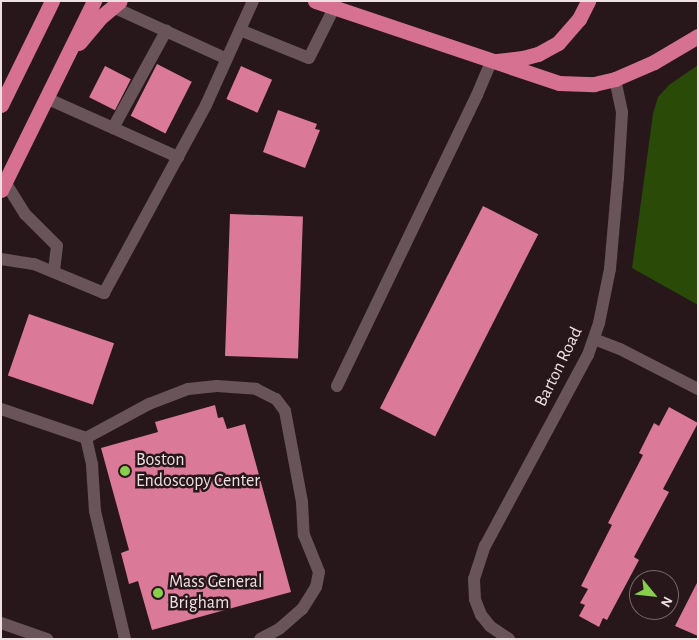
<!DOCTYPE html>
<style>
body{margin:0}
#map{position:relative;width:699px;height:640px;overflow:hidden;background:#27171b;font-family:"Alegreya Sans",sans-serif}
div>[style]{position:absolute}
.forest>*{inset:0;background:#294b07}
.building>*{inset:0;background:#da7998;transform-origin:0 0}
.lane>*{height:12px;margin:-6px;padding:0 6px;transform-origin:6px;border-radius:6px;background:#685459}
.highway>*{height:15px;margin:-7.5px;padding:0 7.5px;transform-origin:7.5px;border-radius:7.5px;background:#d67192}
.dots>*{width:14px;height:14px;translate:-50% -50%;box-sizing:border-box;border:2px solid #27171b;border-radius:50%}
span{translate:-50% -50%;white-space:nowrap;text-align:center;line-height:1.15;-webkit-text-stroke:5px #27171b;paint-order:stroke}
.street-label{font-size:18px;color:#ece0e3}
.poi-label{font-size:18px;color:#ece0e3}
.left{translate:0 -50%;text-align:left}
.frame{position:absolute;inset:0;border:2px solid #ece0e3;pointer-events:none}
.north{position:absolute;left:629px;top:570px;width:50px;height:50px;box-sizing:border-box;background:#27171b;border:1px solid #76676b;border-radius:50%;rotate:118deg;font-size:14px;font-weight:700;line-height:20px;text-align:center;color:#ece0e3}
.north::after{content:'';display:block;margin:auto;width:18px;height:22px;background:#87cf4b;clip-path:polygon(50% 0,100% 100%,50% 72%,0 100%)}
</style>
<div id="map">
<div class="forest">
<div style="clip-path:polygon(698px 65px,698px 305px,632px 268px,653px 114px,658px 97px,669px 85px)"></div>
</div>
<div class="building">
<div style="left:157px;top:64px;width:39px;height:58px;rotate:27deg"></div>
<div style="left:105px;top:66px;width:29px;height:35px;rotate:27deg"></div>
<div style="left:241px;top:66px;width:34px;height:36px;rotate:24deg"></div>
<div style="clip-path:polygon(278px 110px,317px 124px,315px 129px,320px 130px,305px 168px,263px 152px)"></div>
<div style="left:483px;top:206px;width:62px;height:227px;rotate:27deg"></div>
<div style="left:230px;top:214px;width:73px;height:142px;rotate:2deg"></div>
<div style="left:29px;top:314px;width:90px;height:65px;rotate:19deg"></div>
<div style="clip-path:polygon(215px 405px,218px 418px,223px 417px,227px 429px,245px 424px,291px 592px,152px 630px,138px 581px,129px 584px,121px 553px,129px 550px,101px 448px,158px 432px,155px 422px)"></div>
<div style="clip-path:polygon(669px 407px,698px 423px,663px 489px,669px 492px,634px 557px,639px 560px,607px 620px,603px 618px,599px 627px,579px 616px,585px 605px,580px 603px,588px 589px,581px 586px,612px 525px,608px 523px,643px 455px,639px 453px,654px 423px,659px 426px)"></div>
<div style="clip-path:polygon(698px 581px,698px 636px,675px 626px)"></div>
</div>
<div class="lane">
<div style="left:113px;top:7px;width:125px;rotate:24.5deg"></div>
<div style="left:240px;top:30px;width:74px;rotate:22.1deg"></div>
<div style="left:309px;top:58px;width:56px;rotate:-63.4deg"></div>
<div style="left:46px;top:98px;width:145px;rotate:24.1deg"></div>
<div style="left:113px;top:128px;width:111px;rotate:-61.3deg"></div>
<div style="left:5px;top:182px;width:38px;rotate:58deg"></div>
<div style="left:25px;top:214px;width:45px;rotate:45deg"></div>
<div style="left:57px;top:246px;width:26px;rotate:97deg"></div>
<div style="left:1px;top:259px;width:33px;rotate:9deg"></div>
<div style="left:34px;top:264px;width:76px;rotate:22.5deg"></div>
<div style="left:104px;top:293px;width:214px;rotate:-61.5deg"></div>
<div style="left:206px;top:105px;width:114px;rotate:-65.7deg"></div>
<div style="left:594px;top:339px;width:28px;rotate:21deg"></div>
<div style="left:620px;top:349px;width:88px;rotate:27.1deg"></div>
<div style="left:337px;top:386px;width:323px;rotate:-64.3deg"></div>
<div style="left:477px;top:95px;width:36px;rotate:-67deg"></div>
<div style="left:1px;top:409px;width:90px;rotate:18.8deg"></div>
<div style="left:86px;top:438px;width:72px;rotate:-28.4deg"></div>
<div style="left:149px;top:404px;width:42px;rotate:-21deg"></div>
<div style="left:188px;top:389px;width:29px;rotate:-6deg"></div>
<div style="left:217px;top:386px;width:39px;rotate:4deg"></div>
<div style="left:256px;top:389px;width:22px;rotate:27deg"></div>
<div style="left:276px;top:399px;width:15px;rotate:53deg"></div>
<div style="left:285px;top:411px;width:93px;rotate:79.4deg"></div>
<div style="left:302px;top:502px;width:33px;rotate:87deg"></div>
<div style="left:304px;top:535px;width:40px;rotate:68deg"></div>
<div style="left:319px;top:572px;width:15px;rotate:101deg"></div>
<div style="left:316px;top:587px;width:26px;rotate:122deg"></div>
<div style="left:302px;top:609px;width:30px;rotate:139deg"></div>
<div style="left:279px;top:629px;width:21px;rotate:152deg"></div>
<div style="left:86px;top:438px;width:28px;rotate:77deg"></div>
<div style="left:92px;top:465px;width:46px;rotate:86.3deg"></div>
<div style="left:95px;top:511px;width:131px;rotate:76.8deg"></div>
<div style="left:1px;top:623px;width:49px;rotate:19.2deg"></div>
<div style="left:509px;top:639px;width:23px;rotate:-146deg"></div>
<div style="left:490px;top:626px;width:14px;rotate:-129deg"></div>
<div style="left:481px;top:615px;width:17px;rotate:-111deg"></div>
<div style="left:475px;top:599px;width:20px;rotate:-93deg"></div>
<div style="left:474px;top:579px;width:35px;rotate:-72deg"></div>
<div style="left:485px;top:546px;width:217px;rotate:-61.7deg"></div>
<div style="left:588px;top:355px;width:34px;rotate:-71deg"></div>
<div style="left:599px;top:323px;width:55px;rotate:-78.5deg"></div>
<div style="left:610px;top:269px;width:91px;rotate:-85deg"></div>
<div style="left:618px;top:178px;width:66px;rotate:-86.5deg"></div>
<div style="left:622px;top:112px;width:34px;rotate:-102deg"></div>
</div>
<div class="highway">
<div style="left:315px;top:1px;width:257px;rotate:18.6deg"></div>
<div style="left:559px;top:83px;width:35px;rotate:2deg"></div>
<div style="left:594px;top:84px;width:22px;rotate:-13deg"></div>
<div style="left:615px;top:79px;width:43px;rotate:-23.6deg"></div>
<div style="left:654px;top:62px;width:51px;rotate:-30.6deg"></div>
<div style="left:79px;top:43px;width:35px;rotate:-50deg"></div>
<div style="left:102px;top:16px;width:23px;rotate:-40deg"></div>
<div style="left:497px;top:61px;width:26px;rotate:-7deg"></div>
<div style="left:523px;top:58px;width:16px;rotate:-15deg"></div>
<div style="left:538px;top:54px;width:23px;rotate:-29deg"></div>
<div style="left:558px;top:43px;width:32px;rotate:-49deg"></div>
<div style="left:579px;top:19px;width:20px;rotate:-63deg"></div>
<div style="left:1px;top:105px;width:116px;rotate:-63.9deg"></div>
<div style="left:1px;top:190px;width:211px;rotate:-63.8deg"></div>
</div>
<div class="dots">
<div style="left:125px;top:471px;background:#87cf4b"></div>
<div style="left:158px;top:593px;background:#87cf4b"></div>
</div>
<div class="street-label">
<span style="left:559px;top:367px;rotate:-64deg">Barton Road</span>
</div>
<div class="poi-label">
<span class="left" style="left:136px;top:471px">Boston<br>Endoscopy Center</span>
<span class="left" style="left:169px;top:593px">Mass General<br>Brigham</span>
</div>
<div class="frame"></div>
<div class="north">N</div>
</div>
